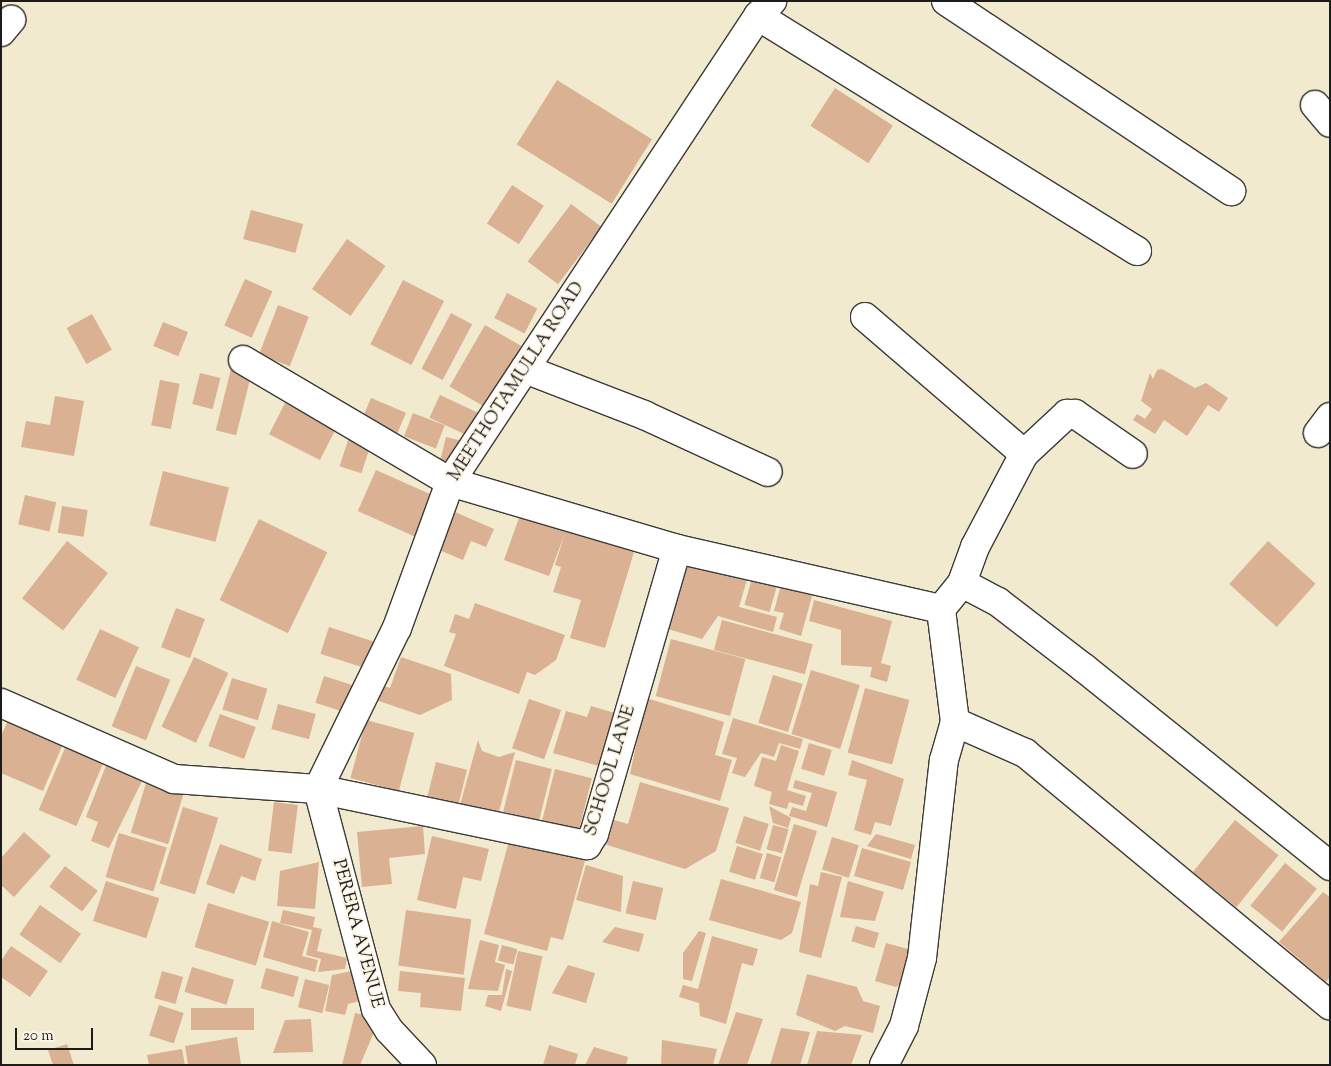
<!DOCTYPE html>
<style>
body{margin:0}
#map{position:relative;width:1331px;height:1066px;overflow:hidden;background:#f1eace;font-family:"Sorts Mill Goudy",serif}
div>[style]{position:absolute}
.building>*{inset:0;background:#dab192;transform-origin:0 0}
.roads{filter:drop-shadow(1px 0 #3c3b37) drop-shadow(-1px 0 #3c3b37) drop-shadow(0 1px #3c3b37) drop-shadow(0 -1px #3c3b37)}
.minor>*{height:28px;margin:-14px;padding:0 14px;transform-origin:14px;border-radius:14px;background:#fff}
.tertiary>*{height:28px;margin:-14px;padding:0 14px;transform-origin:14px;border-radius:14px;background:#fff}
span{translate:-50% -50%;white-space:nowrap;text-align:center;line-height:1.15;-webkit-text-stroke:4px #fcf5e5;paint-order:stroke}
.street-label{font-size:18px;color:#1c1c1c}
.frame{position:absolute;inset:0;border:2px solid #1c1c1c;pointer-events:none}
.scale{position:absolute;left:15px;top:1028px;width:78px;height:22px;box-sizing:border-box;border:2px solid #1c1c1c;border-top:0;padding-left:6px;font-size:15px;line-height:18px;white-space:nowrap;color:#1c1c1c;-webkit-text-stroke:4px #fcf5e5;paint-order:stroke}
</style>
<div id="map">
<div class="building">
<div style="left:557px;top:80px;width:112px;height:76px;rotate:32deg"></div>
<div style="left:835px;top:88px;width:69px;height:45px;rotate:33deg"></div>
<div style="left:512px;top:185px;width:38px;height:46px;rotate:33deg"></div>
<div style="left:571px;top:204px;width:38px;height:72px;rotate:37deg"></div>
<div style="left:251px;top:210px;width:54px;height:30px;rotate:15deg"></div>
<div style="left:347px;top:239px;width:47px;height:61px;rotate:35deg"></div>
<div style="left:245px;top:279px;width:30px;height:51px;rotate:24deg"></div>
<div style="left:403px;top:280px;width:46px;height:72px;rotate:27deg"></div>
<div style="left:507px;top:293px;width:34px;height:28px;rotate:27deg"></div>
<div style="left:278px;top:305px;width:33px;height:53px;rotate:21deg"></div>
<div style="left:451px;top:313px;width:24px;height:63px;rotate:28deg"></div>
<div style="left:92px;top:314px;width:41px;height:29px;rotate:61deg"></div>
<div style="left:163px;top:322px;width:27px;height:26px;rotate:22deg"></div>
<div style="left:485px;top:325px;width:42px;height:71px;rotate:30deg"></div>
<div style="left:231px;top:369px;width:21px;height:63px;rotate:14deg"></div>
<div style="clip-path:polygon(1162px 369px,1195px 388px,1206px 383px,1228px 398px,1219px 412px,1208px 405px,1187px 436px,1164px 420px,1155px 434px,1133px 420px,1137px 414px,1145px 419px,1152px 409px,1141px 401px,1150px 373px,1153px 379px,1157px 370px)"></div>
<div style="left:200px;top:373px;width:21px;height:32px;rotate:14deg"></div>
<div style="left:160px;top:380px;width:20px;height:46px;rotate:11deg"></div>
<div style="left:440px;top:395px;width:42px;height:25px;rotate:25deg"></div>
<div style="clip-path:polygon(55px 396px,84px 401px,74px 456px,21px 447px,26px 421px,50px 425px)"></div>
<div style="left:371px;top:398px;width:38px;height:23px;rotate:23deg"></div>
<div style="left:285px;top:403px;width:57px;height:35px;rotate:27deg"></div>
<div style="left:413px;top:413px;width:34px;height:25px;rotate:21deg"></div>
<div style="left:351px;top:431px;width:23px;height:37px;rotate:18deg"></div>
<div style="left:446px;top:437px;width:16px;height:25px;rotate:14deg"></div>
<div style="left:376px;top:470px;width:64px;height:45px;rotate:24deg"></div>
<div style="left:163px;top:471px;width:68px;height:56px;rotate:14deg"></div>
<div style="left:25px;top:495px;width:32px;height:30px;rotate:13deg"></div>
<div style="left:62px;top:506px;width:26px;height:27px;rotate:9deg"></div>
<div style="clip-path:polygon(455px 512px,494px 529px,486px 547px,471px 541px,463px 560px,439px 550px)"></div>
<div style="clip-path:polygon(520px 515px,634px 552px,605px 648px,570px 638px,581px 600px,553px 592px,561px 567px,555px 565px,565px 533px,549px 576px,504px 560px)"></div>
<div style="left:259px;top:519px;width:76px;height:90px;rotate:26deg"></div>
<div style="left:67px;top:541px;width:52px;height:73px;rotate:38deg"></div>
<div style="left:1268px;top:541px;width:64px;height:58px;rotate:42deg"></div>
<div style="clip-path:polygon(680px 557px,748px 576px,739px 607px,777px 617px,773px 632px,718px 616px,702px 639px,661px 627px)"></div>
<div style="left:753px;top:575px;width:26px;height:31px;rotate:16deg"></div>
<div style="clip-path:polygon(782px 581px,814px 589px,801px 636px,779px 629px,784px 613px,774px 611px)"></div>
<div style="clip-path:polygon(814px 600px,892px 621px,881px 663px,891px 666px,887px 682px,870px 677px,872px 667px,841px 665px,841px 630px,809px 621px)"></div>
<div style="clip-path:polygon(475px 603px,565px 635px,556px 660px,535px 675px,527px 672px,519px 694px,444px 666px,456px 634px,449px 632px,455px 614px,469px 619px)"></div>
<div style="left:176px;top:608px;width:31px;height:42px;rotate:21deg"></div>
<div style="left:722px;top:620px;width:94px;height:31px;rotate:15deg"></div>
<div style="left:329px;top:627px;width:54px;height:28px;rotate:18deg"></div>
<div style="left:100px;top:629px;width:43px;height:56px;rotate:25deg"></div>
<div style="left:671px;top:639px;width:77px;height:59px;rotate:15deg"></div>
<div style="left:194px;top:657px;width:38px;height:77px;rotate:25deg"></div>
<div style="clip-path:polygon(401px 657px,451px 674px,452px 700px,420px 715px,376px 700px,381px 685px,390px 688px)"></div>
<div style="left:136px;top:666px;width:37px;height:65px;rotate:22deg"></div>
<div style="left:811px;top:670px;width:51px;height:67px;rotate:17deg"></div>
<div style="left:773px;top:675px;width:31px;height:50px;rotate:17deg"></div>
<div style="left:324px;top:676px;width:35px;height:28px;rotate:18deg"></div>
<div style="left:232px;top:678px;width:37px;height:33px;rotate:17deg"></div>
<div style="left:865px;top:688px;width:46px;height:67px;rotate:15deg"></div>
<div style="clip-path:polygon(646px 698px,724px 722px,715px 755px,732px 760px,720px 801px,630px 774px)"></div>
<div style="left:529px;top:699px;width:34px;height:52px;rotate:19deg"></div>
<div style="left:278px;top:704px;width:39px;height:26px;rotate:15deg"></div>
<div style="clip-path:polygon(591px 706px,618px 714px,602px 767px,553px 753px,566px 711px,587px 717px)"></div>
<div style="left:220px;top:714px;width:38px;height:34px;rotate:20deg"></div>
<div style="clip-path:polygon(10px 716px,65px 739px,43px 791px,1px 773px,1px 736px)"></div>
<div style="clip-path:polygon(733px 718px,803px 739px,800px 749px,779px 743px,774px 757px,761px 753px,745px 777px,732px 773px,737px 758px,722px 754px)"></div>
<div style="left:366px;top:720px;width:50px;height:60px;rotate:15deg"></div>
<div style="clip-path:polygon(478px 740px,482px 751px,499px 757px,515px 752px,497px 819px,459px 809px)"></div>
<div style="left:68px;top:741px;width:41px;height:75px;rotate:23deg"></div>
<div style="left:809px;top:743px;width:24px;height:27px;rotate:17deg"></div>
<div style="clip-path:polygon(781px 745px,799px 751px,787px 790px,806px 796px,803px 806px,789px 802px,787px 809px,769px 804px,772px 792px,754px 786px,762px 757px,776px 761px)"></div>
<div style="clip-path:polygon(109px 758px,146px 773px,109px 848px,91px 841px,98px 822px,86px 817px)"></div>
<div style="left:516px;top:760px;width:37px;height:53px;rotate:14deg"></div>
<div style="clip-path:polygon(852px 760px,904px 779px,891px 826px,875px 822px,871px 835px,854px 830px,867px 780px,848px 775px)"></div>
<div style="left:436px;top:762px;width:32px;height:36px;rotate:14deg"></div>
<div style="left:555px;top:769px;width:38px;height:53px;rotate:14deg"></div>
<div style="clip-path:polygon(795px 780px,837px 792px,827px 827px,789px 816px,792px 807px,806px 811px,812px 793px,793px 788px)"></div>
<div style="clip-path:polygon(640px 782px,729px 808px,716px 851px,685px 869px,607px 845px,614px 820px,628px 824px)"></div>
<div style="left:146px;top:783px;width:39px;height:52px;rotate:17deg"></div>
<div style="left:274px;top:802px;width:24px;height:49px;rotate:7deg"></div>
<div style="clip-path:polygon(769px 806px,791px 818px,788px 828px,773px 823px)"></div>
<div style="left:183px;top:807px;width:37px;height:80px;rotate:17deg"></div>
<div style="left:744px;top:816px;width:26px;height:28px;rotate:18deg"></div>
<div style="left:1235px;top:820px;width:56px;height:67px;rotate:39deg"></div>
<div style="left:794px;top:824px;width:24px;height:69px;rotate:17deg"></div>
<div style="left:773px;top:825px;width:16px;height:25px;rotate:15deg"></div>
<div style="clip-path:polygon(423px 826px,425px 854px,389px 858px,392px 884px,362px 887px,357px 832px)"></div>
<div style="clip-path:polygon(24px 832px,51px 856px,14px 897px,1px 885px,1px 858px)"></div>
<div style="left:119px;top:833px;width:50px;height:46px;rotate:17deg"></div>
<div style="clip-path:polygon(876px 834px,915px 845px,911px 859px,867px 846px)"></div>
<div style="clip-path:polygon(432px 836px,489px 849px,481px 881px,463px 877px,456px 909px,417px 900px)"></div>
<div style="clip-path:polygon(510px 837px,586px 857px,563px 940px,551px 937px,547px 951px,484px 934px)"></div>
<div style="left:832px;top:837px;width:28px;height:34px;rotate:17deg"></div>
<div style="clip-path:polygon(220px 844px,262px 859px,255px 881px,241px 876px,234px 894px,206px 884px)"></div>
<div style="left:737px;top:846px;width:27px;height:27px;rotate:17deg"></div>
<div style="left:862px;top:848px;width:51px;height:29px;rotate:16deg"></div>
<div style="left:767px;top:853px;width:15px;height:26px;rotate:16deg"></div>
<div style="clip-path:polygon(319px 862px,315px 909px,277px 906px,280px 871px)"></div>
<div style="left:1285px;top:863px;width:41px;height:55px;rotate:39deg"></div>
<div style="clip-path:polygon(586px 865px,623px 876px,621px 912px,576px 900px)"></div>
<div style="left:65px;top:866px;width:41px;height:26px;rotate:37deg"></div>
<div style="clip-path:polygon(821px 872px,842px 877px,821px 958px,799px 952px,810px 884px,818px 886px)"></div>
<div style="clip-path:polygon(721px 879px,801px 902px,792px 933px,781px 940px,709px 920px)"></div>
<div style="left:106px;top:881px;width:56px;height:42px;rotate:18deg"></div>
<div style="left:633px;top:881px;width:31px;height:33px;rotate:13deg"></div>
<div style="clip-path:polygon(848px 881px,884px 892px,875px 921px,840px 917px)"></div>
<div style="clip-path:polygon(1323px 892px,1330px 897px,1330px 977px,1326px 982px,1279px 942px)"></div>
<div style="left:208px;top:903px;width:64px;height:46px;rotate:17deg"></div>
<div style="left:40px;top:905px;width:50px;height:36px;rotate:35deg"></div>
<div style="clip-path:polygon(283px 910px,315px 917px,313px 927px,322px 929px,317px 951px,347px 958px,345px 969px,318px 972px,321px 959px,306px 955px,312px 930px,280px 923px)"></div>
<div style="left:406px;top:910px;width:66px;height:56px;rotate:8deg"></div>
<div style="clip-path:polygon(272px 921px,309px 932px,302px 956px,318px 960px,315px 972px,263px 957px)"></div>
<div style="left:856px;top:926px;width:24px;height:16px;rotate:17deg"></div>
<div style="clip-path:polygon(615px 927px,644px 934px,639px 952px,602px 942px)"></div>
<div style="clip-path:polygon(699px 931px,706px 933px,692px 981px,683px 979px,683px 953px)"></div>
<div style="clip-path:polygon(712px 936px,758px 949px,753px 966px,742px 963px,726px 1024px,700px 1016px,699px 1003px,679px 997px,683px 985px,698px 989px)"></div>
<div style="clip-path:polygon(480px 940px,499px 945px,495px 962px,505px 965px,498px 991px,468px 989px)"></div>
<div style="clip-path:polygon(886px 943px,919px 952px,912px 977px,896px 987px,875px 981px)"></div>
<div style="left:502px;top:945px;width:16px;height:16px;rotate:15deg"></div>
<div style="clip-path:polygon(11px 946px,48px 971px,30px 997px,1px 977px,1px 961px)"></div>
<div style="left:518px;top:951px;width:25px;height:56px;rotate:12deg"></div>
<div style="clip-path:polygon(568px 965px,595px 973px,586px 1003px,552px 993px)"></div>
<div style="left:192px;top:967px;width:44px;height:26px;rotate:17deg"></div>
<div style="left:266px;top:968px;width:34px;height:21px;rotate:15deg"></div>
<div style="clip-path:polygon(506px 969px,512px 971px,501px 1011px,485px 1006px,488px 995px,502px 995px)"></div>
<div style="clip-path:polygon(357px 970px,363px 1000px,348px 1004px,345px 1015px,325px 1011px,332px 975px)"></div>
<div style="left:162px;top:971px;width:22px;height:28px;rotate:16deg"></div>
<div style="clip-path:polygon(400px 971px,465px 978px,461px 1011px,420px 1007px,421px 993px,398px 991px)"></div>
<div style="clip-path:polygon(807px 974px,857px 987px,863px 1001px,880px 1006px,873px 1033px,845px 1026px,835px 1031px,796px 1015px)"></div>
<div style="left:305px;top:979px;width:25px;height:29px;rotate:14deg"></div>
<div style="left:159px;top:1005px;width:26px;height:32px;rotate:18deg"></div>
<div style="left:191px;top:1008px;width:63px;height:22px"></div>
<div style="clip-path:polygon(736px 1012px,763px 1019px,747px 1065px,718px 1065px)"></div>
<div style="clip-path:polygon(355px 1013px,380px 1018px,360px 1065px,342px 1065px)"></div>
<div style="clip-path:polygon(311px 1019px,313px 1052px,273px 1053px,285px 1020px)"></div>
<div style="clip-path:polygon(781px 1028px,810px 1032px,800px 1065px,770px 1065px)"></div>
<div style="clip-path:polygon(817px 1031px,862px 1035px,851px 1065px,807px 1065px)"></div>
<div style="clip-path:polygon(237px 1037px,241px 1065px,188px 1065px,185px 1046px)"></div>
<div style="clip-path:polygon(662px 1040px,717px 1049px,713px 1065px,661px 1065px)"></div>
<div style="clip-path:polygon(67px 1044px,74px 1065px,53px 1065px,48px 1050px)"></div>
<div style="clip-path:polygon(549px 1045px,578px 1054px,575px 1065px,543px 1065px)"></div>
<div style="clip-path:polygon(594px 1047px,628px 1057px,626px 1065px,585px 1065px)"></div>
<div style="clip-path:polygon(182px 1049px,185px 1065px,149px 1065px,147px 1055px)"></div>
</div>
<div class="roads">
<div class="minor">
<div style="left:946px;top:1px;width:343px;rotate:33.7deg"></div>
<div style="left:758px;top:16px;width:446px;rotate:31.8deg"></div>
<div style="left:1px;top:32px;width:16px;rotate:-50deg"></div>
<div style="left:1315px;top:105px;width:23px;rotate:50deg"></div>
<div style="left:865px;top:317px;width:210px;rotate:40.7deg"></div>
<div style="left:1024px;top:454px;width:105px;rotate:117.8deg"></div>
<div style="left:975px;top:547px;width:38px;rotate:110deg"></div>
<div style="left:243px;top:360px;width:240px;rotate:30.5deg"></div>
<div style="left:450px;top:482px;width:237px;rotate:16.4deg"></div>
<div style="left:677px;top:549px;width:271px;rotate:12.8deg"></div>
<div style="left:941px;top:609px;width:33px;rotate:-51deg"></div>
<div style="left:962px;top:583px;width:41px;rotate:27.8deg"></div>
<div style="left:998px;top:602px;width:108px;rotate:37.5deg"></div>
<div style="left:1084px;top:668px;width:316px;rotate:38.8deg"></div>
<div style="left:525px;top:369px;width:128px;rotate:21.1deg"></div>
<div style="left:644px;top:415px;width:136px;rotate:24.7deg"></div>
<div style="left:1318px;top:433px;width:20px;rotate:-53deg"></div>
<div style="left:1024px;top:454px;width:59px;rotate:-42.9deg"></div>
<div style="left:1067px;top:414px;width:8px"></div>
<div style="left:1075px;top:414px;width:70px;rotate:34.6deg"></div>
<div style="left:955px;top:722px;width:77px;rotate:23.9deg"></div>
<div style="left:1025px;top:753px;width:396px;rotate:39.6deg"></div>
<div style="left:422px;top:1065px;width:48px;rotate:-133.3deg"></div>
<div style="left:389px;top:1030px;width:25px;rotate:-122deg"></div>
<div style="left:376px;top:1009px;width:228px;rotate:-104.8deg"></div>
<div style="left:318px;top:789px;width:275px;rotate:11.8deg"></div>
<div style="left:587px;top:845px;width:13px;rotate:-58deg"></div>
<div style="left:594px;top:834px;width:297px;rotate:-73.8deg"></div>
<div style="left:884px;top:1065px;width:44px;rotate:-62.9deg"></div>
<div style="left:904px;top:1026px;width:70px;rotate:-75.2deg"></div>
<div style="left:922px;top:958px;width:199px;rotate:-83.7deg"></div>
<div style="left:944px;top:760px;width:40px;rotate:-74deg"></div>
<div style="left:955px;top:722px;width:114px;rotate:-97.1deg"></div>
</div>
<div class="tertiary">
<div style="left:1px;top:703px;width:189px;rotate:23.7deg"></div>
<div style="left:174px;top:779px;width:144px;rotate:4deg"></div>
<div style="left:318px;top:789px;width:179px;rotate:-63.9deg"></div>
<div style="left:397px;top:628px;width:155px;rotate:-70deg"></div>
<div style="left:450px;top:482px;width:559px;rotate:-56.54deg"></div>
<div style="left:758px;top:16px;width:21px;rotate:-47deg"></div>
</div>
</div>
<div class="street-label">
<span style="left:517px;top:382px;rotate:-57deg">MEETHOTAMULLA ROAD</span>
<span style="left:611px;top:771px;rotate:-73deg">SCHOOL LANE</span>
<span style="left:357px;top:934px;rotate:75deg">PERERA AVENUE</span>
</div>
<div class="frame"></div>
<div class="scale">20 m</div>
</div>
